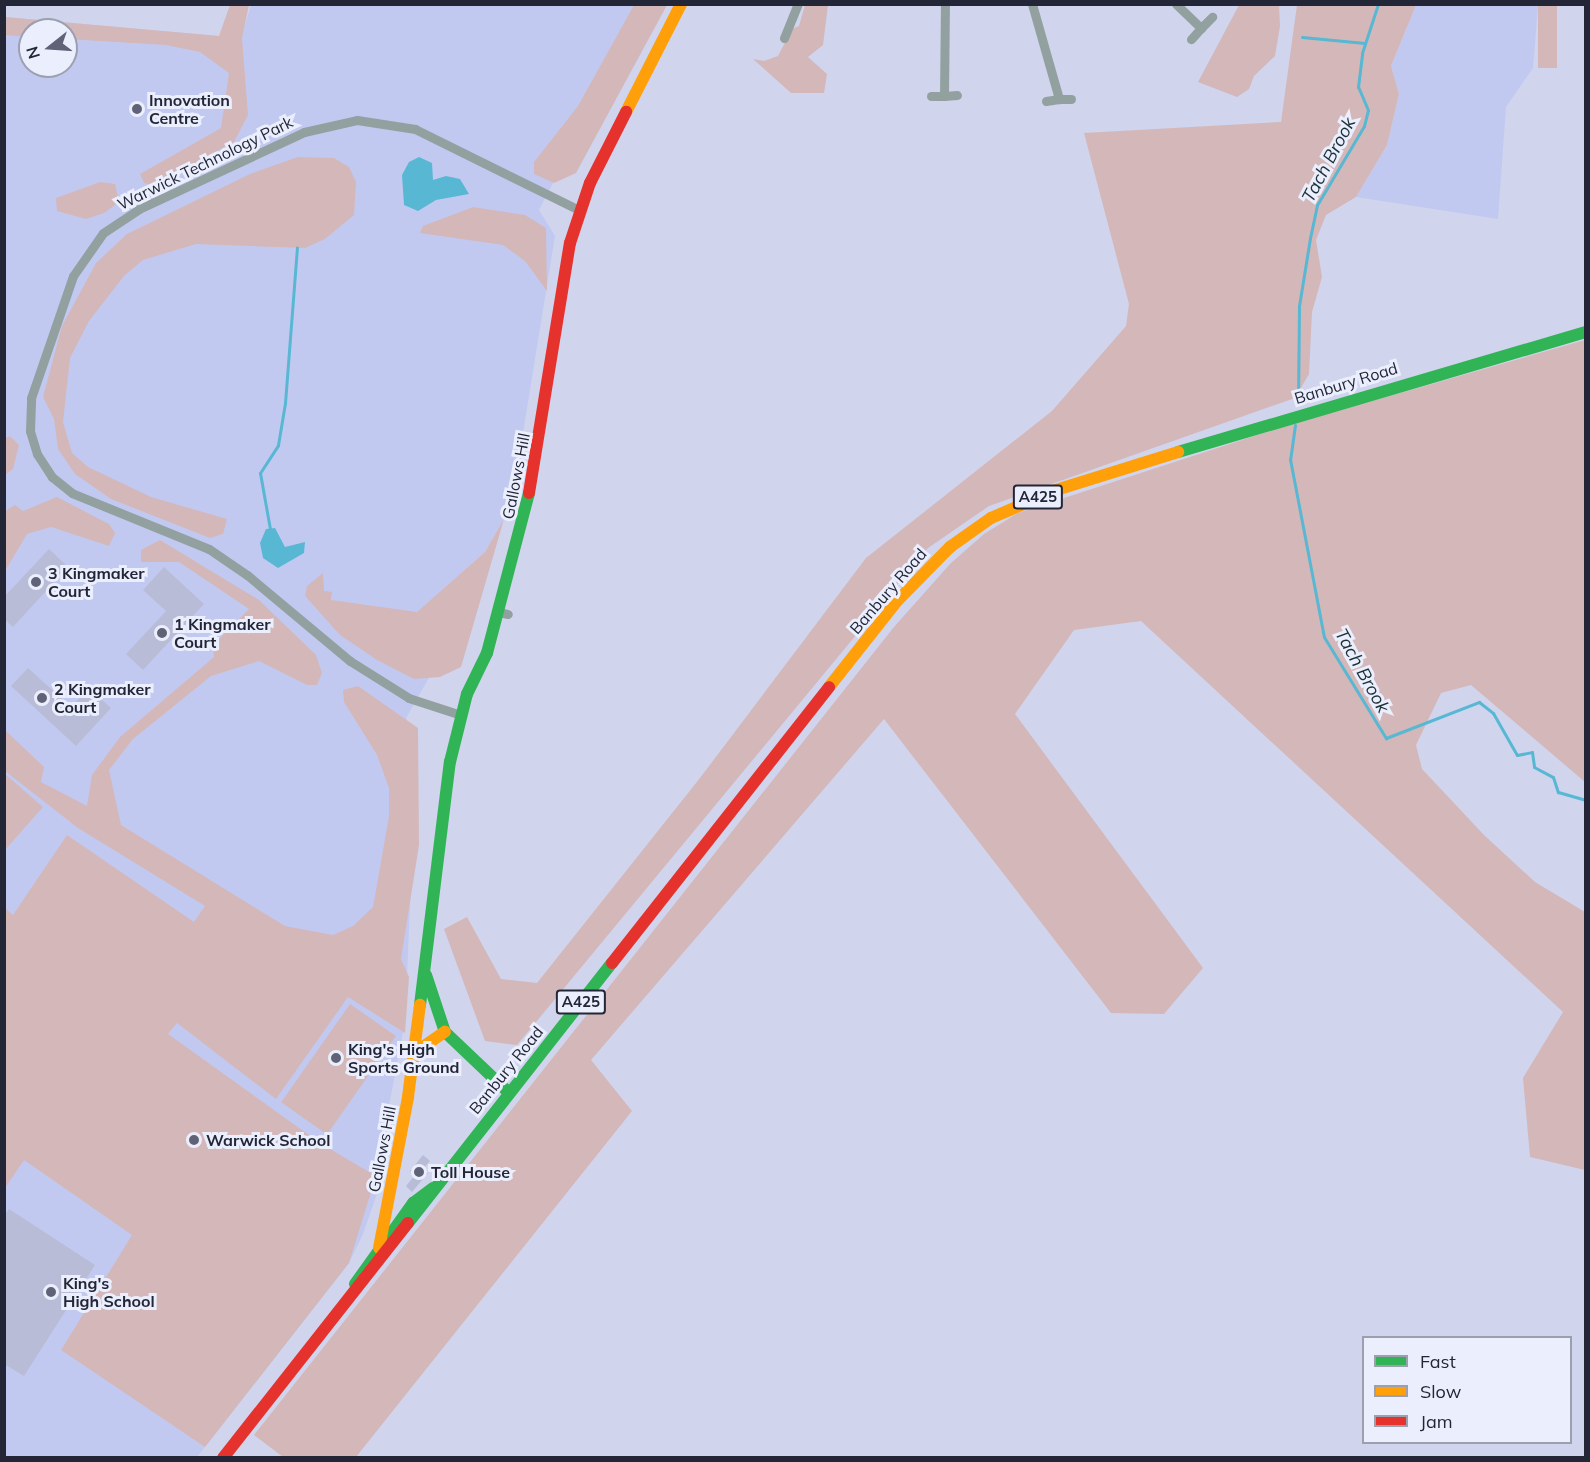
<!DOCTYPE html>
<style>
body{margin:0}
#map{position:relative;width:1590px;height:1462px;overflow:hidden;background:#d0d4ed;font-family:Mulish,sans-serif}
div>[style]{position:absolute}
.built>*{inset:0;background:#c2c9f1}
.green>*{inset:0;background:#d4b7b9;transform-origin:0 0}
.water>*{inset:0;background:#58b7d2}
.stream>*{height:3px;margin:-1.5px;padding:0 1.5px;transform-origin:1.5px;border-radius:1.5px;background:#58b7d2}
.building>*{inset:0;background:#b8bcd6}
.street>*{height:9px;margin:-4.5px;padding:0 4.5px;transform-origin:4.5px;border-radius:4.5px;background:#92a1a0}
.fast>*{height:12px;margin:-6px;padding:0 6px;transform-origin:6px;border-radius:6px;background:#30b455}
.slow>*{height:12px;margin:-6px;padding:0 6px;transform-origin:6px;border-radius:6px;background:#ff9f0a}
.jam>*{height:12px;margin:-6px;padding:0 6px;transform-origin:6px;border-radius:6px;background:#e5322d}
.dots>*{width:16px;height:16px;translate:-50% -50%;box-sizing:border-box;border:3px solid #ebeffd;border-radius:50%}
span{translate:-50% -50%;white-space:nowrap;text-align:center;line-height:1.15;-webkit-text-stroke:6px #ebeffd;paint-order:stroke}
.shield-label span{padding:2px 4px;background:#ebeffd;border:2px solid;border-radius:4px;-webkit-text-stroke-width:0}
.shield-label{font-size:15px;color:#232637;font-weight:700}
.poi-label{font-size:16px;color:#232637;font-weight:700}
.left{translate:0 -50%;text-align:left}
.street-label{font-size:16px;color:#232637}
.water-label{font-size:18px;color:#1b3036;font-style:italic}
.frame{position:absolute;inset:0;border:6px solid #232637;pointer-events:none}
.legend{position:absolute;left:1362px;top:1336px;width:210px;height:108px;box-sizing:border-box;background:#ebeffd;border:2px solid #9b9fae;margin:0;padding:8px 10px;list-style:none;font-size:18px;color:#232637}
.legend li{display:flex;align-items:center;gap:12px;height:30px}
.legend b{width:30px;border:2px solid #9b9fae}
.north{position:absolute;left:18px;top:18px;width:60px;height:60px;box-sizing:border-box;background:#ebeffd;border:2px solid #9b9fae;border-radius:50%;rotate:253deg;font-size:16px;font-weight:700;line-height:24px;text-align:center;color:#232637}
.north::after{content:'';display:block;margin:auto;width:21px;height:27px;background:#606377;clip-path:polygon(50% 0,100% 100%,50% 72%,0 100%)}
</style>
<div id="map">
<div class="built">
<div style="clip-path:polygon(evenodd,251px 5px,645px 5px,539px 210px,555px 236px,516px 476px,504px 519px,485px 552px,449px 584px,438px 662px,406px 718px,417px 744px,405px 1021px,376px 1175px,381px 1182px,363px 1234px,349px 1263px,197px 1457px,5px 1457px,4px 17px,241px 38px,251px 5px,30px 30px,66px 30px,66px 66px,30px 66px,30px 30px)"></div>
<div style="clip-path:polygon(1416px 5px,1538px 5px,1533px 68px,1506px 107px,1498px 219px,1356px 197px,1387px 145px,1399px 94px,1391px 66px)"></div>
</div>
<div class="green">
<div style="clip-path:polygon(230px 5px,249px 5px,242px 38px,248px 115px,234px 142px,153px 185px,144px 183px,140px 174px,221px 128px,229px 73px,200px 52px,166px 45px,66px 39px,66px 30px,30px 30px,30px 37px,5px 35px,5px 17px,219px 36px)"></div>
<div style="clip-path:polygon(634px 5px,667px 5px,576px 173px,554px 183px,534px 174px,534px 162px,578px 106px)"></div>
<div style="clip-path:polygon(805px 5px,828px 5px,823px 45px,808px 57px,827px 74px,824px 93px,791px 93px,753px 59px,764px 61px,778px 56px,792px 29px,799px 26px)"></div>
<div style="clip-path:polygon(1239px 5px,1279px 5px,1280px 26px,1275px 56px,1254px 76px,1249px 89px,1237px 97px,1198px 82px)"></div>
<div style="clip-path:polygon(1297px 5px,1416px 5px,1391px 66px,1399px 94px,1387px 145px,1356px 197px,1326px 215px,1316px 240px,1322px 277px,1312px 312px,1309px 374px,1295px 398px,989px 506px,928px 548px,517px 1045px,485px 1041px,444px 929px,467px 917px,501px 979px,537px 983px,700px 778px,866px 558px,1052px 411px,1126px 326px,1129px 304px,1084px 133px,1281px 122px)"></div>
<div style="left:1538px;top:5px;width:19px;height:63px"></div>
<div style="clip-path:polygon(298px 157px,334px 158px,349px 167px,356px 182px,354px 215px,325px 239px,305px 248px,196px 244px,143px 260px,124px 276px,89px 321px,70px 358px,63px 422px,72px 453px,88px 467px,151px 497px,227px 519px,223px 534px,210px 538px,111px 499px,75px 474px,58px 449px,54px 419px,43px 397px,62px 326px,96px 263px,127px 234px,250px 174px)"></div>
<div style="clip-path:polygon(100px 182px,115px 184px,119px 202px,104px 213px,86px 219px,57px 211px,56px 198px)"></div>
<div style="clip-path:polygon(473px 207px,525px 215px,546px 228px,547px 291px,525px 261px,503px 245px,420px 233px,423px 226px)"></div>
<div style="clip-path:polygon(1585px 340px,1585px 782px,1471px 685px,1441px 693px,1416px 745px,1422px 769px,1484px 835px,1535px 882px,1585px 912px,1585px 1170px,1530px 1157px,1523px 1078px,1563px 1012px,1141px 621px,1074px 630px,1015px 714px,1203px 968px,1164px 1014px,1111px 1013px,884px 719px,591px 1060px,632px 1111px,356px 1457px,283px 1457px,254px 1435px,894px 627px,950px 564px,984px 534px,1018px 513px,1282px 427px)"></div>
<div style="clip-path:polygon(10px 436px,19px 445px,13px 469px,5px 475px,5px 438px)"></div>
<div style="clip-path:polygon(57px 497px,109px 524px,115px 533px,109px 546px,51px 527px,27px 534px,5px 571px,5px 511px,15px 505px,23px 511px)"></div>
<div style="clip-path:polygon(504px 519px,461px 667px,440px 677px,414px 679px,377px 660px,340px 635px,305px 596px,307px 586px,323px 573px,324px 591px,332px 592px,331px 600px,417px 612px,485px 552px)"></div>
<div style="clip-path:polygon(160px 540px,259px 600px,316px 655px,322px 673px,317px 685px,307px 685px,259px 661px,211px 676px,133px 739px,109px 770px,121px 825px,285px 926px,333px 935px,353px 926px,373px 907px,389px 816px,389px 788px,377px 755px,344px 702px,343px 690px,358px 686px,418px 728px,419px 845px,401px 959px,409px 977px,405px 1033px,348px 997px,276px 1099px,177px 1023px,168px 1034px,320px 1143px,376px 1176px,349px 1263px,205px 1447px,61px 1350px,132px 1235px,24px 1160px,5px 1188px,5px 908px,13px 915px,67px 835px,194px 922px,205px 906px,78px 828px,5px 771px,5px 730px,44px 767px,41px 782px,87px 806px,92px 775px,120px 737px,214px 657px,213px 645px,249px 609px,179px 562px,141px 562px,141px 550px)"></div>
<div style="clip-path:polygon(5px 774px,43px 807px,5px 850px)"></div>
<div style="left:350px;top:1004px;width:56px;height:120px;rotate:35deg"></div>
</div>
<div class="water">
<div style="clip-path:polygon(419px 157px,432px 163px,433px 180px,446px 176px,460px 179px,469px 194px,436px 200px,418px 211px,404px 205px,402px 175px,409px 162px)"></div>
<div style="clip-path:polygon(275px 528px,285px 547px,305px 542px,304px 553px,278px 568px,263px 558px,260px 543px,266px 529px)"></div>
</div>
<div class="stream">
<div style="left:1302px;top:37px;width:63px;rotate:5.4deg"></div>
<div style="left:1298px;top:404px;width:98px;rotate:-89.4deg"></div>
<div style="left:1299px;top:306px;width:69px;rotate:-80.8deg"></div>
<div style="left:1310px;top:238px;width:34px;rotate:-78deg"></div>
<div style="left:1317px;top:205px;width:92px;rotate:-59.3deg"></div>
<div style="left:1364px;top:126px;width:16px;rotate:-76deg"></div>
<div style="left:1368px;top:110px;width:25px;rotate:-113deg"></div>
<div style="left:1358px;top:87px;width:34px;rotate:-83deg"></div>
<div style="left:1362px;top:53px;width:52px;rotate:-71.9deg"></div>
<div style="left:1295px;top:425px;width:34px;rotate:98deg"></div>
<div style="left:1290px;top:459px;width:181px;rotate:79.2deg"></div>
<div style="left:1324px;top:637px;width:119px;rotate:58.5deg"></div>
<div style="left:1386px;top:738px;width:100px;rotate:-21.2deg"></div>
<div style="left:1479px;top:702px;width:18px;rotate:38deg"></div>
<div style="left:1493px;top:713px;width:48px;rotate:60.3deg"></div>
<div style="left:1517px;top:755px;width:15px;rotate:-11deg"></div>
<div style="left:1532px;top:752px;width:15px;rotate:82deg"></div>
<div style="left:1534px;top:767px;width:21px;rotate:28deg"></div>
<div style="left:1553px;top:777px;width:16px;rotate:72deg"></div>
<div style="left:1558px;top:792px;width:29px;rotate:16deg"></div>
<div style="left:270px;top:529px;width:57px;rotate:-100.1deg"></div>
<div style="left:260px;top:473px;width:33px;rotate:-57deg"></div>
<div style="left:278px;top:445px;width:43px;rotate:-80.5deg"></div>
<div style="left:285px;top:403px;width:156px;rotate:-85.6deg"></div>
</div>
<div class="building">
<div style="clip-path:polygon(49px 549px,68px 567px,13px 627px,4px 619px,4px 597px)"></div>
<div style="clip-path:polygon(164px 567px,204px 604px,143px 670px,126px 654px,166px 611px,143px 590px)"></div>
<div style="clip-path:polygon(28px 668px,71px 707px,89px 688px,111px 708px,76px 746px,11px 686px)"></div>
<div style="clip-path:polygon(423px 1155px,430px 1161px,423px 1169px,428px 1173px,412px 1192px,406px 1186px,415px 1175px,410px 1171px)"></div>
<div style="clip-path:polygon(9px 1209px,95px 1265px,24px 1376px,4px 1364px,4px 1216px)"></div>
</div>
<div class="street">
<div style="left:1032px;top:4px;width:99px;rotate:74.1deg"></div>
<div style="left:1059px;top:99px;width:12px"></div>
<div style="left:1176px;top:4px;width:35px;rotate:44deg"></div>
<div style="left:1201px;top:28px;width:15px;rotate:132deg"></div>
<div style="left:1201px;top:28px;width:16px;rotate:-45deg"></div>
<div style="left:784px;top:38px;width:37px;rotate:-68deg"></div>
<div style="left:931px;top:96px;width:13px"></div>
<div style="left:944px;top:96px;width:92px;rotate:-89.4deg"></div>
<div style="left:944px;top:96px;width:13px;rotate:-4deg"></div>
<div style="left:1046px;top:101px;width:13px;rotate:-9deg"></div>
<div style="left:499px;top:612px;width:9px;rotate:13deg"></div>
<div style="left:461px;top:715px;width:55px;rotate:-161.9deg"></div>
<div style="left:409px;top:698px;width:70px;rotate:-147.9deg"></div>
<div style="left:350px;top:661px;width:134px;rotate:-140.1deg"></div>
<div style="left:247px;top:575px;width:46px;rotate:-145.6deg"></div>
<div style="left:209px;top:549px;width:148px;rotate:-157.8deg"></div>
<div style="left:72px;top:493px;width:26px;rotate:-141deg"></div>
<div style="left:52px;top:477px;width:27px;rotate:-123deg"></div>
<div style="left:37px;top:454px;width:24px;rotate:-107deg"></div>
<div style="left:30px;top:431px;width:33px;rotate:-88deg"></div>
<div style="left:31px;top:398px;width:129px;rotate:-71deg"></div>
<div style="left:73px;top:276px;width:52px;rotate:-55.1deg"></div>
<div style="left:103px;top:233px;width:43px;rotate:-33.7deg"></div>
<div style="left:139px;top:209px;width:182px;rotate:-25deg"></div>
<div style="left:304px;top:132px;width:54px;rotate:-12.8deg"></div>
<div style="left:357px;top:120px;width:59px;rotate:8.8deg"></div>
<div style="left:415px;top:129px;width:183px;rotate:26.3deg"></div>
</div>
<div class="fast">
<div style="left:1178px;top:452px;width:425px;rotate:-16.4deg"></div>
<div style="left:426px;top:975px;width:60px;rotate:71.6deg"></div>
<div style="left:445px;top:1032px;width:87px;rotate:43.6deg"></div>
<div style="left:420px;top:1005px;width:245px;rotate:-83deg"></div>
<div style="left:450px;top:762px;width:70px;rotate:-76deg"></div>
<div style="left:467px;top:694px;width:46px;rotate:-64deg"></div>
<div style="left:487px;top:653px;width:165px;rotate:-75.3deg"></div>
<div style="left:408px;top:1223px;width:330px;rotate:-51.9deg"></div>
<div style="left:355px;top:1284px;width:100px;rotate:-54.4deg"></div>
<div style="left:413px;top:1203px;width:25px;rotate:-37deg"></div>
</div>
<div class="slow">
<div style="left:626px;top:112px;width:121px;rotate:-63deg"></div>
<div style="left:829px;top:687px;width:110px;rotate:-51.7deg"></div>
<div style="left:897px;top:601px;width:76px;rotate:-45.5deg"></div>
<div style="left:950px;top:547px;width:50px;rotate:-35.3deg"></div>
<div style="left:991px;top:518px;width:71px;rotate:-23.3deg"></div>
<div style="left:1056px;top:490px;width:128px;rotate:-17.3deg"></div>
<div style="left:413px;top:1054px;width:39px;rotate:-35deg"></div>
<div style="left:379px;top:1248px;width:154px;rotate:-79.1deg"></div>
<div style="left:408px;top:1097px;width:93px;rotate:-82.6deg"></div>
</div>
<div class="jam">
<div style="left:529px;top:493px;width:253px;rotate:-80.7deg"></div>
<div style="left:570px;top:243px;width:63px;rotate:-71.6deg"></div>
<div style="left:590px;top:183px;width:80px;rotate:-63.1deg"></div>
<div style="left:612px;top:963px;width:351px;rotate:-51.8deg"></div>
<div style="left:223px;top:1458px;width:299px;rotate:-51.8deg"></div>
</div>
<div class="dots">
<div style="left:137px;top:109px;background:#606377"></div>
<div style="left:36px;top:582px;background:#606377"></div>
<div style="left:162px;top:633px;background:#606377"></div>
<div style="left:42px;top:698px;background:#606377"></div>
<div style="left:336px;top:1058px;background:#606377"></div>
<div style="left:194px;top:1140px;background:#606377"></div>
<div style="left:419px;top:1172px;background:#606377"></div>
<div style="left:51px;top:1292px;background:#606377"></div>
</div>
<div class="shield-label">
<span style="left:1038px;top:497px">A425</span>
<span style="left:581px;top:1002px">A425</span>
</div>
<div class="poi-label">
<span class="left" style="left:149px;top:109px">Innovation<br>Centre</span>
<span class="left" style="left:48px;top:582px">3 Kingmaker<br>Court</span>
<span class="left" style="left:174px;top:633px">1 Kingmaker<br>Court</span>
<span class="left" style="left:54px;top:698px">2 Kingmaker<br>Court</span>
<span class="left" style="left:348px;top:1058px">King's High<br>Sports Ground</span>
<span class="left" style="left:206px;top:1140px">Warwick School</span>
<span class="left" style="left:431px;top:1172px">Toll House</span>
<span class="left" style="left:63px;top:1292px">King's<br>High School</span>
</div>
<div class="street-label">
<span style="left:205px;top:163px;rotate:-26deg">Warwick Technology Park</span>
<span style="left:1346px;top:383px;rotate:-17deg">Banbury Road</span>
<span style="left:516px;top:476px;rotate:-79deg">Gallows Hill</span>
<span style="left:888px;top:591px;rotate:-49deg">Banbury Road</span>
<span style="left:506px;top:1070px;rotate:-51deg">Banbury Road</span>
<span style="left:382px;top:1149px;rotate:-79deg">Gallows Hill</span>
</div>
<div class="water-label">
<span style="left:1329px;top:160px;rotate:-62deg">Tach Brook</span>
<span style="left:1362px;top:671px;rotate:61deg">Tach Brook</span>
</div>
<div class="frame"></div>
<ul class="legend">
<li><b style="height:8px;background:#30b455"></b>Fast</li>
<li><b style="height:8px;background:#ff9f0a"></b>Slow</li>
<li><b style="height:8px;background:#e5322d"></b>Jam</li>
</ul>
<div class="north">N</div>
</div>
